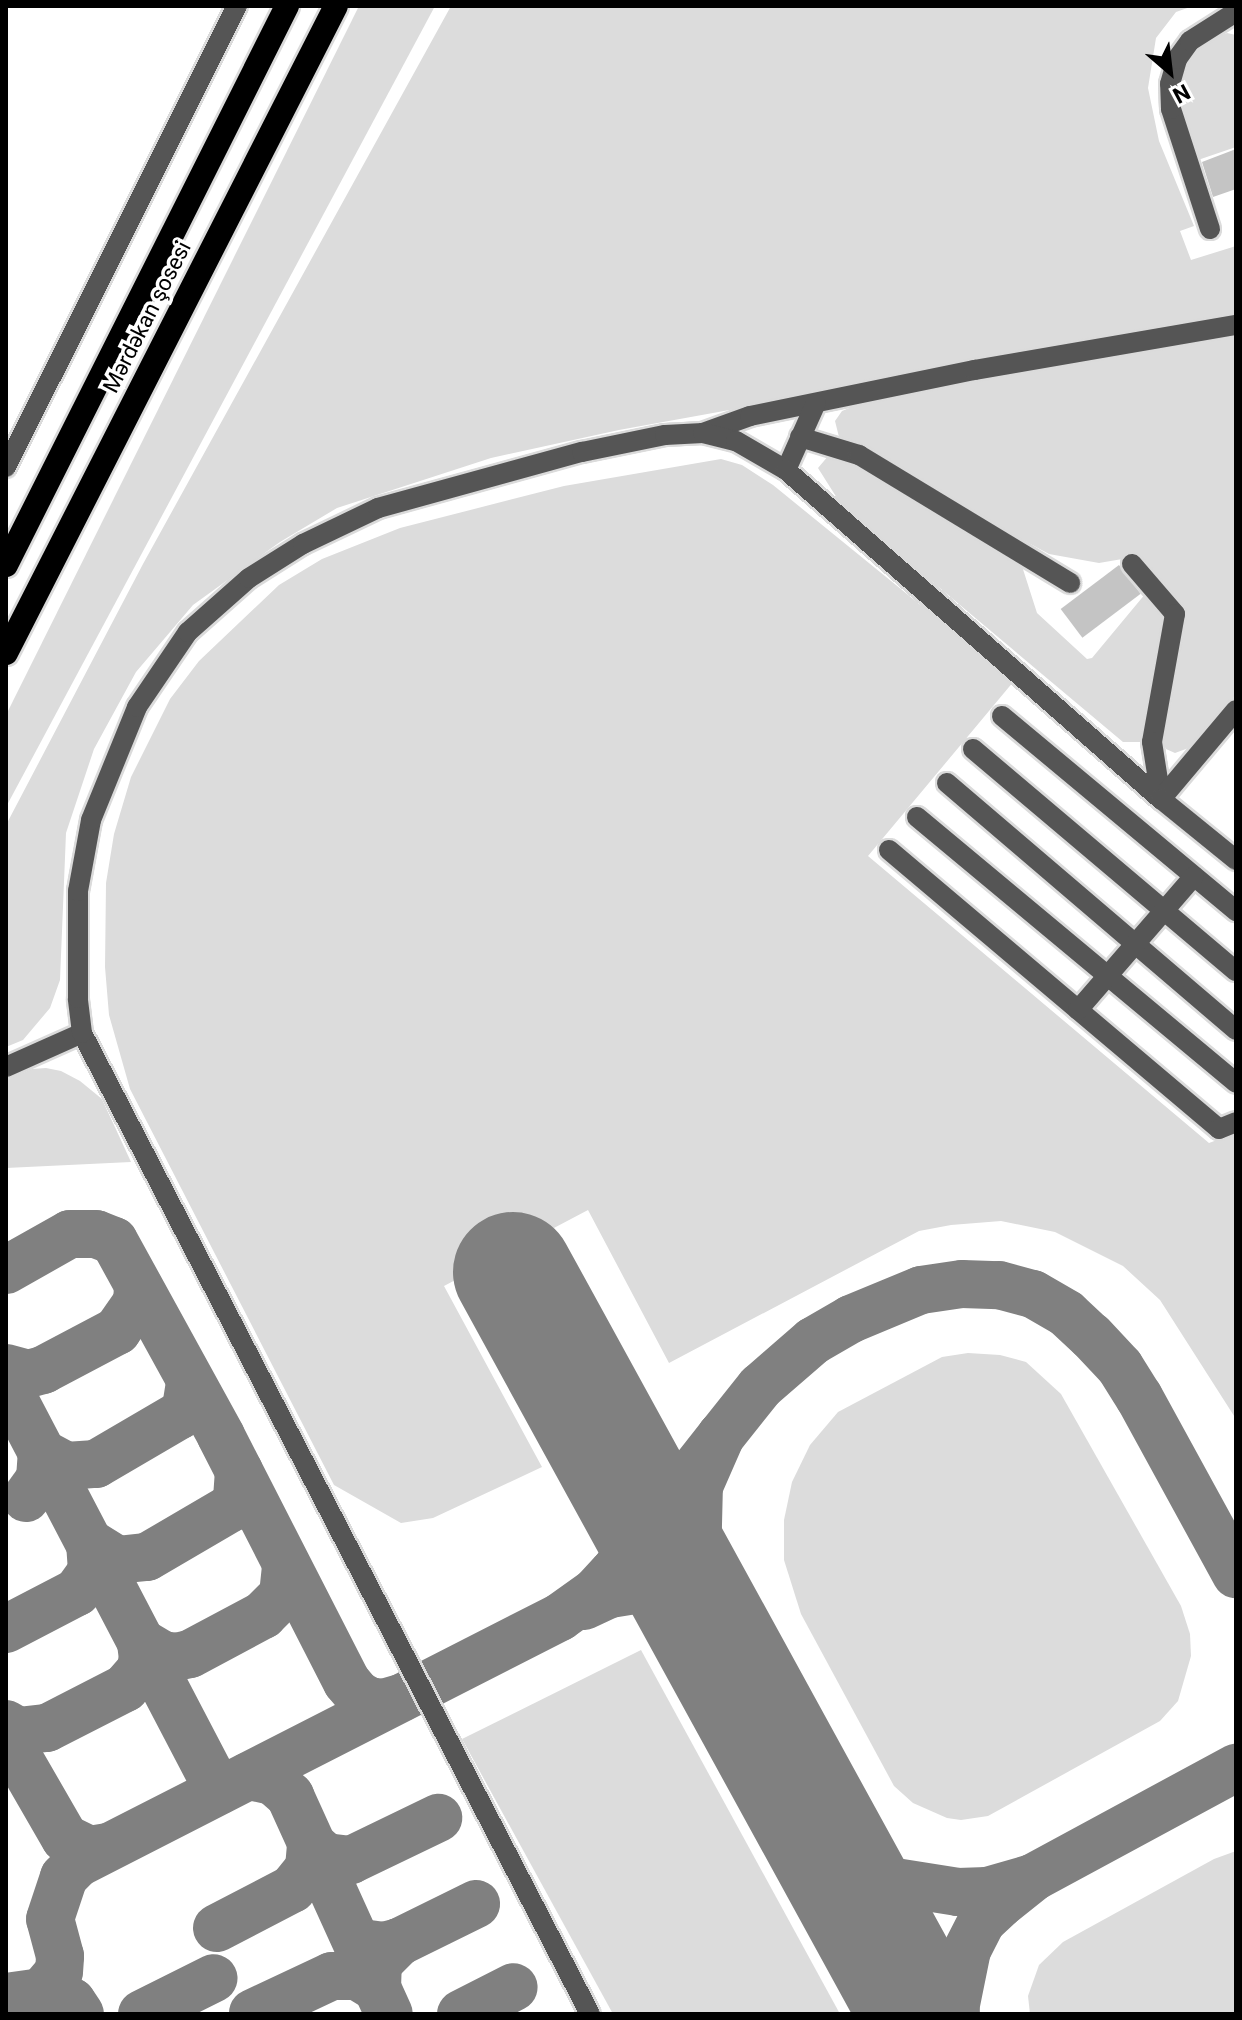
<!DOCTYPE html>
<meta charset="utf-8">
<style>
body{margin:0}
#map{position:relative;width:1242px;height:2020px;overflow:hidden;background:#fff;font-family:Roboto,sans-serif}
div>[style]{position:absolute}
.green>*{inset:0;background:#dcdcdc}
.taxiway>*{height:48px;margin:-24px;padding:0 24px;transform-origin:24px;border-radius:24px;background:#808080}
.runway>*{height:120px;margin:-60px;padding:0 60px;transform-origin:60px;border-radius:60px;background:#808080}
.building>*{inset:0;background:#c4c4c4;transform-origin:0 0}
.roads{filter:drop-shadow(2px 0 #dbdbdb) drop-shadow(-2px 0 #dbdbdb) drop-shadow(0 2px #dbdbdb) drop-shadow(0 -2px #dbdbdb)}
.minor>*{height:20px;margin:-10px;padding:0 10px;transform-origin:10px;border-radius:10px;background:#555}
.highway>*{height:24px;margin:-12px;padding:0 12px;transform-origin:12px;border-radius:12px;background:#000}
span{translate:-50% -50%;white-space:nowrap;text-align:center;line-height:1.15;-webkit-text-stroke:7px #fff;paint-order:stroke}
.street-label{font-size:22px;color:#000}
.frame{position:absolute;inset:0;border:8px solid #000;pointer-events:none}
.north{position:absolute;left:1130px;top:32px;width:80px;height:80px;-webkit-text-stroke:6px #fff;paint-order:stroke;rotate:152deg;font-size:22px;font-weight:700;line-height:32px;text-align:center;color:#000}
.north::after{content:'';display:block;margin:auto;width:28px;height:36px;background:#000;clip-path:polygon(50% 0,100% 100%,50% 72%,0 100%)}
</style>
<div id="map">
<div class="green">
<div style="clip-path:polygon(359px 6px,435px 6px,6px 807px,6px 715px)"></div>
<div style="clip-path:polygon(451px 6px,1193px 6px,1176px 12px,1156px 38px,1148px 88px,1159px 141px,1194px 226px,1180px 231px,1191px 260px,1236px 246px,1236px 318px,619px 430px,491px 458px,337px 508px,280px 542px,193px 605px,136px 672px,94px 749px,66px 833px,60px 980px,50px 1008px,23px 1040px,6px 1047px,6px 825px,143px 564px)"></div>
<div style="clip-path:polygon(1227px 33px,1236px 35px,1236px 147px,1195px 161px,1178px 111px,1180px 70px,1202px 43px)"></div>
<div style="clip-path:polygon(1236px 335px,1236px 695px,1194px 746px,1175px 753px,1166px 749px,1161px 739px,1183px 609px,1150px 570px,1134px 557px,1099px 563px,1049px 554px,845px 444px,839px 437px,835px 421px,842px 411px,875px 397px)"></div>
<div style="clip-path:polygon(829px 455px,843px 457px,1021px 563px,1037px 613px,1087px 659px,1092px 658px,1146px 593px,1168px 618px,1143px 742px,1123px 742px,842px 506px,818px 468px)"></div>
<div style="clip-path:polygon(721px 459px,742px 465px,773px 485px,1014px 681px,868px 856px,1209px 1143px,1236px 1133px,1236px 1419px,1160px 1300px,1123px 1266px,1055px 1232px,1001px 1221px,951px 1225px,919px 1231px,669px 1363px,588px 1210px,444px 1286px,542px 1467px,433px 1518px,401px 1523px,334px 1485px,130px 1089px,109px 1015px,105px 967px,106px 883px,114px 834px,131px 777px,170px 699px,199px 661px,279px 585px,322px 559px,400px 528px,564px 486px)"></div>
<div style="clip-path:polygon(46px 1068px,61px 1071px,80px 1081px,102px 1099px,131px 1162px,6px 1168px,6px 1080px,32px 1069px)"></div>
<div style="clip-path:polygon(968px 1353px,1000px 1355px,1026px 1362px,1061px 1394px,1181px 1606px,1190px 1634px,1191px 1656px,1178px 1701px,1160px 1721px,988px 1816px,961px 1820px,947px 1818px,913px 1803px,894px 1786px,801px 1614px,784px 1560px,784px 1520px,792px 1482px,810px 1445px,838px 1412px,942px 1357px)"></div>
<div style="clip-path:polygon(641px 1650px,840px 2014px,613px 2014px,462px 1739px)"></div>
<div style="clip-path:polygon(1236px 1851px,1236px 2014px,1030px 2014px,1028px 1996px,1039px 1965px,1063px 1942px,1214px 1859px)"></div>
</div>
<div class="taxiway">
<div style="left:6px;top:1270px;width:73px;rotate:-29.4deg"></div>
<div style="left:70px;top:1234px;width:26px"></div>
<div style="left:96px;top:1234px;width:19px;rotate:21deg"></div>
<div style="left:114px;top:1241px;width:222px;rotate:61.2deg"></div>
<div style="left:221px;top:1436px;width:276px;rotate:62.9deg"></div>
<div style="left:347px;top:1682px;width:16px;rotate:50deg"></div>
<div style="left:357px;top:1694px;width:14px;rotate:30deg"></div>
<div style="left:369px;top:1701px;width:14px;rotate:8deg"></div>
<div style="left:383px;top:1703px;width:19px;rotate:-16deg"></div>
<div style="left:6px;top:1368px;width:23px;rotate:15deg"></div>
<div style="left:28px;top:1374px;width:16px;rotate:-15deg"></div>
<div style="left:43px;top:1370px;width:84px;rotate:-27.8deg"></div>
<div style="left:117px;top:1331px;width:35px;rotate:-55deg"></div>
<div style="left:137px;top:1302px;width:16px;rotate:-86deg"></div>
<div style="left:6px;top:1384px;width:459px;rotate:62.4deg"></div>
<div style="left:26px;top:1498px;width:24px;rotate:-54deg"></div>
<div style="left:40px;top:1479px;width:26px;rotate:-86deg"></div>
<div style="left:42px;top:1453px;width:27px;rotate:28deg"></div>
<div style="left:66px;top:1466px;width:30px;rotate:-4deg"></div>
<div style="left:96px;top:1464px;width:97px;rotate:-30.3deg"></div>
<div style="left:180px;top:1415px;width:9px;rotate:-49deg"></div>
<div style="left:186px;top:1408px;width:26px;rotate:-81deg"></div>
<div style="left:90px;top:1543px;width:32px;rotate:32deg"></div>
<div style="left:117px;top:1560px;width:30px;rotate:-6deg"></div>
<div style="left:147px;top:1557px;width:97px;rotate:-30.3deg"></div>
<div style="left:231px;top:1508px;width:11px;rotate:-56deg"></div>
<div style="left:237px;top:1499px;width:28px;rotate:-86deg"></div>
<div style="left:584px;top:1606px;width:29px;rotate:-25deg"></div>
<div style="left:610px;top:1594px;width:44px;rotate:-9.2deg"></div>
<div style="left:653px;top:1587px;width:20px;rotate:15deg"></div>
<div style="left:672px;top:1592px;width:28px;rotate:30deg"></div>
<div style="left:696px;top:1606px;width:120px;rotate:-88.6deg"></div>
<div style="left:699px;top:1486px;width:55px;rotate:-66.3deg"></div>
<div style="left:721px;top:1436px;width:63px;rotate:-51.5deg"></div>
<div style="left:760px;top:1387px;width:70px;rotate:-41deg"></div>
<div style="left:813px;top:1341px;width:44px;rotate:-30.1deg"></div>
<div style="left:851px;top:1319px;width:76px;rotate:-22.5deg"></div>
<div style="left:921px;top:1290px;width:41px;rotate:-8.3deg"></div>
<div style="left:962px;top:1284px;width:37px;rotate:2deg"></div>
<div style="left:999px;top:1285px;width:35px;rotate:15deg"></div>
<div style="left:1033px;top:1294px;width:39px;rotate:30deg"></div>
<div style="left:1067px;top:1314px;width:33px;rotate:43deg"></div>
<div style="left:1091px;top:1336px;width:42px;rotate:46.9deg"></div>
<div style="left:1120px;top:1367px;width:36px;rotate:58deg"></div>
<div style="left:1139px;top:1397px;width:202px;rotate:61.3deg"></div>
<div style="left:6px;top:1629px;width:80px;rotate:-27.5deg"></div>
<div style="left:77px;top:1592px;width:26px;rotate:-54deg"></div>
<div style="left:92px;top:1571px;width:28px;rotate:-94deg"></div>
<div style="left:141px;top:1642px;width:26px;rotate:31deg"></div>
<div style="left:163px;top:1655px;width:13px;rotate:9deg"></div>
<div style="left:176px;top:1657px;width:14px;rotate:-12deg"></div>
<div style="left:190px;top:1654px;width:83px;rotate:-28.1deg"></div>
<div style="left:263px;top:1615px;width:28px;rotate:-45deg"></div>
<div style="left:283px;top:1595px;width:30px;rotate:-84deg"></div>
<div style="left:6px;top:1724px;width:14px;rotate:30deg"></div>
<div style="left:18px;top:1731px;width:29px;rotate:-6deg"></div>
<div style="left:47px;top:1728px;width:88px;rotate:-27.1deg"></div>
<div style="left:125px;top:1688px;width:23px;rotate:-49deg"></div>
<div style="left:140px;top:1671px;width:12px;rotate:-76deg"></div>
<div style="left:143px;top:1659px;width:17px;rotate:-97deg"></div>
<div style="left:6px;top:1736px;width:118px;rotate:60deg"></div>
<div style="left:65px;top:1838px;width:28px;rotate:26deg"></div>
<div style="left:90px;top:1850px;width:17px;rotate:-10deg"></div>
<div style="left:249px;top:1776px;width:25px;rotate:12deg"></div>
<div style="left:273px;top:1781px;width:23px;rotate:41deg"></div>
<div style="left:290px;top:1796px;width:239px;rotate:65.6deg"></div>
<div style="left:815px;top:1824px;width:57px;rotate:39.3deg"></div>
<div style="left:859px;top:1860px;width:42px;rotate:31.4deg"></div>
<div style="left:895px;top:1882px;width:64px;rotate:9deg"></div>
<div style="left:958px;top:1892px;width:29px;rotate:-2deg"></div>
<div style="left:987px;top:1891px;width:44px;rotate:-15.9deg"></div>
<div style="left:217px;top:1928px;width:85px;rotate:-27.5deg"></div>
<div style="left:292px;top:1889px;width:27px;rotate:-51deg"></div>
<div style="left:309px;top:1868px;width:24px;rotate:-85deg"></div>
<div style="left:311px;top:1844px;width:20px;rotate:41deg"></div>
<div style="left:326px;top:1857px;width:25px;rotate:7deg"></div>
<div style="left:351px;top:1860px;width:97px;rotate:-25.8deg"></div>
<div style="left:369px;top:1944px;width:15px;rotate:8deg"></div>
<div style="left:384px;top:1946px;width:16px;rotate:-15deg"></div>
<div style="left:399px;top:1942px;width:86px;rotate:-26.3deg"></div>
<div style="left:6px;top:1997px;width:36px;rotate:-8deg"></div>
<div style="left:42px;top:1992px;width:26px;rotate:-50deg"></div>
<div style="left:59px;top:1972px;width:16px;rotate:-86deg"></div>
<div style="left:60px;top:1956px;width:38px;rotate:-105deg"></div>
<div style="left:50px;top:1919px;width:44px;rotate:-71.6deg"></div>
<div style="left:64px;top:1877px;width:20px;rotate:-45deg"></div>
<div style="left:78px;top:1863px;width:541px;rotate:-27.04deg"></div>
<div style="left:560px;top:1617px;width:43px;rotate:-35.5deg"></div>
<div style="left:595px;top:1592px;width:26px;rotate:-47deg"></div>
<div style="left:613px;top:1573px;width:174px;rotate:-51.8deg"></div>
<div style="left:17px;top:2001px;width:33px;rotate:-12deg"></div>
<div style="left:49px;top:1994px;width:24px;rotate:19deg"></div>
<div style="left:72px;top:2002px;width:14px;rotate:56deg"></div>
<div style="left:253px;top:2013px;width:87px;rotate:-25.1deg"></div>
<div style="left:332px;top:1976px;width:25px"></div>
<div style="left:357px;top:1976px;width:23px;rotate:31deg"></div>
<div style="left:377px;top:1988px;width:25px;rotate:-88deg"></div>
<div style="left:378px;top:1963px;width:30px;rotate:-45deg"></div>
<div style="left:142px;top:2014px;width:80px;rotate:-26.6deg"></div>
<div style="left:461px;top:2014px;width:59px;rotate:-27deg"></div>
<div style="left:954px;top:2014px;width:65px;rotate:-78.5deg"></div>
<div style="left:967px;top:1950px;width:33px;rotate:-63deg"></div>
<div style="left:982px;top:1921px;width:25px;rotate:-43deg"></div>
<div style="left:1000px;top:1904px;width:43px;rotate:-38.5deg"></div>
<div style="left:1034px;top:1877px;width:230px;rotate:-28.4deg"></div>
</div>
<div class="runway">
<div style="left:513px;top:1272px;width:846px;rotate:61.25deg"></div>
</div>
<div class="building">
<div style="clip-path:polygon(1236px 149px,1236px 189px,1213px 197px,1202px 162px)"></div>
<div style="left:1119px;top:565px;width:36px;height:73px;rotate:53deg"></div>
</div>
<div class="roads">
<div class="minor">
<div style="left:1210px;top:229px;width:126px;rotate:-108deg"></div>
<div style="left:1171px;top:109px;width:25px;rotate:-92deg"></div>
<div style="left:1170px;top:84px;width:26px;rotate:-74deg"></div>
<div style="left:1177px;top:59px;width:22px;rotate:-54deg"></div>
<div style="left:1190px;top:41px;width:49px;rotate:-32.4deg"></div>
<div style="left:703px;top:433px;width:50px;rotate:-19.9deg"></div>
<div style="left:750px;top:416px;width:230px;rotate:-11.6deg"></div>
<div style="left:975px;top:370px;width:265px;rotate:-9.8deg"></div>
<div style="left:800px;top:437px;width:62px;rotate:17deg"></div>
<div style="left:859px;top:455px;width:247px;rotate:31.2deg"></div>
<div style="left:6px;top:467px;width:516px;rotate:-63.39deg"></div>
<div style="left:786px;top:470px;width:73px;rotate:-65.9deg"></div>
<div style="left:1132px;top:564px;width:66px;rotate:49.3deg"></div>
<div style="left:1175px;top:614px;width:130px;rotate:100.2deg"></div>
<div style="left:1152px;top:742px;width:58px;rotate:81deg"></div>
<div style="left:1002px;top:716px;width:305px;rotate:39.8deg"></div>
<div style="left:973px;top:749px;width:344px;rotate:40.2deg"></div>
<div style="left:947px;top:783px;width:380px;rotate:40.5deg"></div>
<div style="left:1161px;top:799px;width:116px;rotate:-49.9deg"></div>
<div style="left:917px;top:817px;width:415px;rotate:39.8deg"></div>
<div style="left:889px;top:850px;width:432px;rotate:40.2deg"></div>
<div style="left:1219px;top:1129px;width:18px;rotate:-22deg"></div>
<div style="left:1078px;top:1010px;width:177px;rotate:-49.1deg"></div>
<div style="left:6px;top:1067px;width:83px;rotate:-24.1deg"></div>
<div style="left:590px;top:2014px;width:1105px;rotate:-117.38deg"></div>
<div style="left:82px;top:1033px;width:35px;rotate:-97deg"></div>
<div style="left:78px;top:998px;width:107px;rotate:-90deg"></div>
<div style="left:78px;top:891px;width:72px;rotate:-79.6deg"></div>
<div style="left:91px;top:820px;width:122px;rotate:-67.8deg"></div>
<div style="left:137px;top:707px;width:91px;rotate:-55.8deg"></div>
<div style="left:188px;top:632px;width:81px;rotate:-41.5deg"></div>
<div style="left:249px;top:578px;width:64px;rotate:-32.2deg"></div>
<div style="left:303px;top:544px;width:83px;rotate:-25.6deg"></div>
<div style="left:378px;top:508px;width:212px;rotate:-15.4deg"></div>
<div style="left:582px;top:452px;width:85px;rotate:-11.6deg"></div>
<div style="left:665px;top:435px;width:38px;rotate:-3deg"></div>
<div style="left:703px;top:433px;width:34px;rotate:14deg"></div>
<div style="left:736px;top:441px;width:58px;rotate:30.1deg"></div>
<div style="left:786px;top:470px;width:499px;rotate:41.3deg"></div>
<div style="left:1161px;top:799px;width:97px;rotate:39.1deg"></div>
</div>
<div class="highway">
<div style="left:6px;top:565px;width:626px;rotate:-63.31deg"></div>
<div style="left:6px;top:653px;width:726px;rotate:-62.98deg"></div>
</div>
</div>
<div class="street-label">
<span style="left:147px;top:317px;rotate:-63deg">Mərdəkan şosesi</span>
</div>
<div class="frame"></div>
<div class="north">N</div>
</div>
